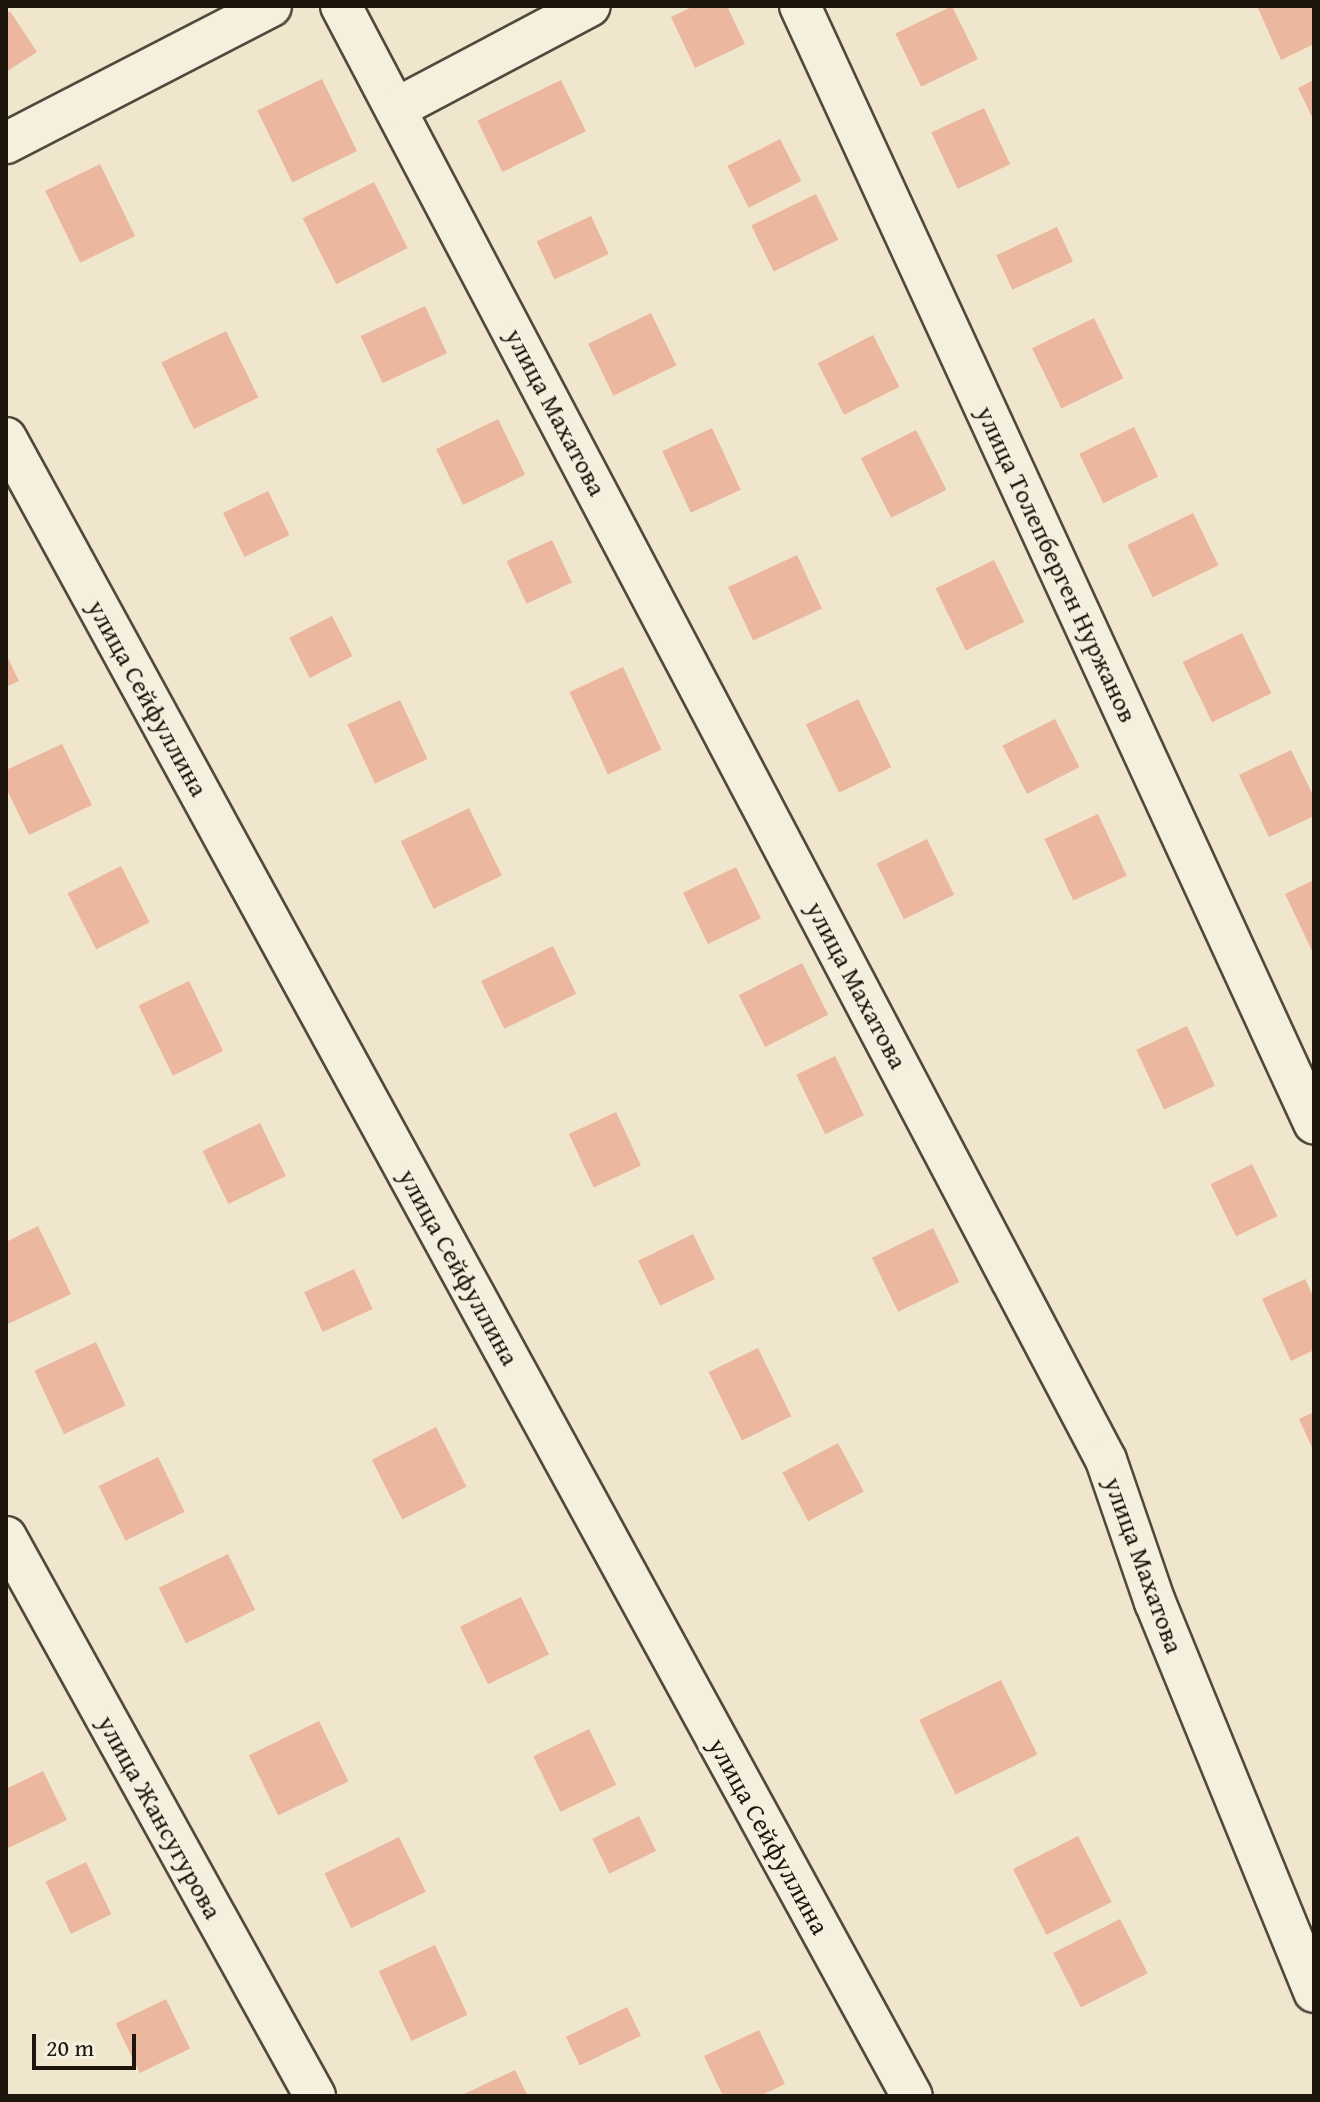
<!DOCTYPE html>
<meta charset="utf-8">
<style>
body{margin:0}
#map{position:relative;width:1320px;height:2102px;overflow:hidden;background:#f0e6cd;font-family:"Gentium Book Plus",serif}
div>[style]{position:absolute}
.building>*{inset:0;background:#ebb89f;transform-origin:0 0}
.roads{filter:drop-shadow(2px 0 #52493d) drop-shadow(-2px 0 #52493d) drop-shadow(0 2px #52493d) drop-shadow(0 -2px #52493d)}
.minor>*{height:40px;margin:-20px;padding:0 20px;transform-origin:20px;border-radius:20px;background:#f5efde}
span{translate:-50% -50%;white-space:nowrap;text-align:center;line-height:1.15;-webkit-text-stroke:8px #f5efde;paint-order:stroke}
.street-label{font-size:26px;color:#1e150d}
.frame{position:absolute;inset:0;border:8px solid #1e150d;pointer-events:none}
.scale{position:absolute;left:32px;top:2034px;width:104px;height:36px;box-sizing:border-box;border:4px solid #1e150d;border-top:0;padding-left:10px;font-size:24px;line-height:28px;white-space:nowrap;color:#1e150d;-webkit-text-stroke:6px #f5efde;paint-order:stroke}
</style>
<div id="map">
<div class="building">
<div style="clip-path:polygon(694px 6px,727px 6px,745px 44px,695px 68px,671px 17px)"></div>
<div style="left:952px;top:6px;width:59px;height:63px;rotate:64deg"></div>
<div style="clip-path:polygon(1257px 6px,1314px 6px,1314px 44px,1281px 60px)"></div>
<div style="clip-path:polygon(10px 11px,37px 52px,6px 72px,6px 14px)"></div>
<div style="left:322px;top:79px;width:80px;height:72px;rotate:64deg"></div>
<div style="left:561px;top:80px;width:57px;height:93px;rotate:64deg"></div>
<div style="clip-path:polygon(1314px 80px,1314px 121px,1298px 88px)"></div>
<div style="left:984px;top:108px;width:62px;height:58px;rotate:65deg"></div>
<div style="left:780px;top:139px;width:47px;height:59px;rotate:63deg"></div>
<div style="left:100px;top:164px;width:80px;height:61px;rotate:64deg"></div>
<div style="left:374px;top:182px;width:74px;height:80px;rotate:63deg"></div>
<div style="left:816px;top:194px;width:51px;height:72px;rotate:64deg"></div>
<div style="left:591px;top:216px;width:42px;height:60px;rotate:65deg"></div>
<div style="left:1057px;top:227px;width:38px;height:67px;rotate:65deg"></div>
<div style="left:425px;top:306px;width:52px;height:71px;rotate:65deg"></div>
<div style="left:651px;top:313px;width:58px;height:70px;rotate:64deg"></div>
<div style="left:1094px;top:318px;width:67px;height:69px;rotate:64deg"></div>
<div style="left:226px;top:331px;width:74px;height:72px;rotate:64deg"></div>
<div style="left:873px;top:335px;width:58px;height:62px;rotate:63deg"></div>
<div style="left:498px;top:419px;width:62px;height:69px;rotate:64deg"></div>
<div style="left:1134px;top:427px;width:55px;height:61px;rotate:64deg"></div>
<div style="left:712px;top:428px;width:68px;height:55px;rotate:65deg"></div>
<div style="left:916px;top:430px;width:67px;height:62px;rotate:63deg"></div>
<div style="left:268px;top:491px;width:49px;height:50px;rotate:64deg"></div>
<div style="left:1193px;top:513px;width:58px;height:73px;rotate:64deg"></div>
<div style="left:552px;top:540px;width:47px;height:50px;rotate:65deg"></div>
<div style="left:797px;top:555px;width:59px;height:76px;rotate:65deg"></div>
<div style="left:994px;top:560px;width:69px;height:65px;rotate:64deg"></div>
<div style="left:332px;top:616px;width:45px;height:48px;rotate:63deg"></div>
<div style="left:1242px;top:633px;width:67px;height:66px;rotate:64deg"></div>
<div style="clip-path:polygon(6px 654px,19px 681px,6px 687px)"></div>
<div style="left:623px;top:667px;width:91px;height:59px;rotate:65deg"></div>
<div style="left:858px;top:699px;width:76px;height:58px;rotate:64deg"></div>
<div style="left:400px;top:700px;width:65px;height:58px;rotate:65deg"></div>
<div style="left:1055px;top:719px;width:54px;height:59px;rotate:63deg"></div>
<div style="clip-path:polygon(62px 744px,92px 805px,29px 835px,6px 788px,6px 770px)"></div>
<div style="clip-path:polygon(1291px 750px,1314px 797px,1314px 816px,1269px 837px,1239px 775px)"></div>
<div style="left:469px;top:808px;width:75px;height:76px;rotate:64deg"></div>
<div style="left:1098px;top:814px;width:68px;height:59px;rotate:65deg"></div>
<div style="left:927px;top:839px;width:62px;height:56px;rotate:64deg"></div>
<div style="left:121px;top:866px;width:63px;height:60px;rotate:63deg"></div>
<div style="left:736px;top:867px;width:57px;height:59px;rotate:64deg"></div>
<div style="clip-path:polygon(1314px 880px,1314px 955px,1285px 894px)"></div>
<div style="left:553px;top:946px;width:53px;height:80px;rotate:64deg"></div>
<div style="left:802px;top:963px;width:58px;height:71px;rotate:63deg"></div>
<div style="left:189px;top:981px;width:78px;height:56px;rotate:64deg"></div>
<div style="left:1187px;top:1026px;width:66px;height:56px;rotate:65deg"></div>
<div style="left:835px;top:1056px;width:66px;height:43px;rotate:64deg"></div>
<div style="left:616px;top:1112px;width:59px;height:52px;rotate:65deg"></div>
<div style="left:260px;top:1123px;width:59px;height:64px;rotate:64deg"></div>
<div style="left:1252px;top:1164px;width:58px;height:46px;rotate:64deg"></div>
<div style="clip-path:polygon(38px 1226px,71px 1294px,6px 1325px,6px 1242px)"></div>
<div style="left:933px;top:1228px;width:60px;height:68px;rotate:64deg"></div>
<div style="left:693px;top:1234px;width:50px;height:61px;rotate:64deg"></div>
<div style="left:354px;top:1269px;width:44px;height:55px;rotate:65deg"></div>
<div style="clip-path:polygon(1305px 1279px,1314px 1298px,1314px 1350px,1291px 1361px,1262px 1299px)"></div>
<div style="left:96px;top:1342px;width:70px;height:68px;rotate:65deg"></div>
<div style="left:758px;top:1348px;width:76px;height:55px;rotate:64deg"></div>
<div style="clip-path:polygon(1314px 1412px,1314px 1452px,1299px 1419px)"></div>
<div style="left:436px;top:1427px;width:67px;height:72px;rotate:63deg"></div>
<div style="left:838px;top:1443px;width:55px;height:63px;rotate:62deg"></div>
<div style="left:158px;top:1457px;width:61px;height:66px;rotate:64deg"></div>
<div style="left:228px;top:1554px;width:62px;height:77px;rotate:64deg"></div>
<div style="left:521px;top:1597px;width:64px;height:68px;rotate:64deg"></div>
<div style="left:1001px;top:1680px;width:83px;height:91px;rotate:64deg"></div>
<div style="left:319px;top:1721px;width:67px;height:78px;rotate:64deg"></div>
<div style="left:589px;top:1729px;width:62px;height:62px;rotate:64deg"></div>
<div style="clip-path:polygon(43px 1771px,67px 1820px,6px 1849px,6px 1789px)"></div>
<div style="left:639px;top:1816px;width:39px;height:52px;rotate:64deg"></div>
<div style="left:1078px;top:1836px;width:74px;height:73px;rotate:63deg"></div>
<div style="left:399px;top:1837px;width:61px;height:83px;rotate:64deg"></div>
<div style="left:86px;top:1862px;width:58px;height:45px;rotate:64deg"></div>
<div style="left:1120px;top:1919px;width:61px;height:75px;rotate:63deg"></div>
<div style="left:435px;top:1945px;width:77px;height:62px;rotate:65deg"></div>
<div style="left:166px;top:1999px;width:55px;height:56px;rotate:64deg"></div>
<div style="left:627px;top:2007px;width:32px;height:68px;rotate:64deg"></div>
<div style="clip-path:polygon(759px 2030px,785px 2084px,760px 2096px,723px 2096px,704px 2056px)"></div>
<div style="clip-path:polygon(515px 2070px,528px 2096px,460px 2096px)"></div>
</div>
<div class="roads">
<div class="minor">
<div style="left:341px;top:6px;width:1643px;rotate:62.25deg"></div>
<div style="left:1106px;top:1460px;width:150px;rotate:71deg"></div>
<div style="left:1155px;top:1602px;width:421px;rotate:67.8deg"></div>
<div style="left:800px;top:6px;width:1230px;rotate:65.29deg"></div>
<div style="left:397px;top:108px;width:218px;rotate:-27.9deg"></div>
<div style="left:6px;top:143px;width:298px;rotate:-27.3deg"></div>
<div style="left:6px;top:438px;width:1889px;rotate:61.35deg"></div>
<div style="left:6px;top:1537px;width:639px;rotate:61.07deg"></div>
</div>
</div>
<div class="street-label">
<span style="left:556px;top:412px;rotate:62deg">улица Махатова</span>
<span style="left:1057px;top:564px;rotate:65deg">улица Толепберген Нуржанов</span>
<span style="left:148px;top:698px;rotate:61deg">улица Сейфуллина</span>
<span style="left:857px;top:985px;rotate:62deg">улица Махатова</span>
<span style="left:459px;top:1267px;rotate:61deg">улица Сейфуллина</span>
<span style="left:1144px;top:1565px;rotate:70deg">улица Махатова</span>
<span style="left:160px;top:1817px;rotate:61deg">улица Жансугурова</span>
<span style="left:769px;top:1836px;rotate:61deg">улица Сейфуллина</span>
</div>
<div class="frame"></div>
<div class="scale">20 m</div>
</div>
